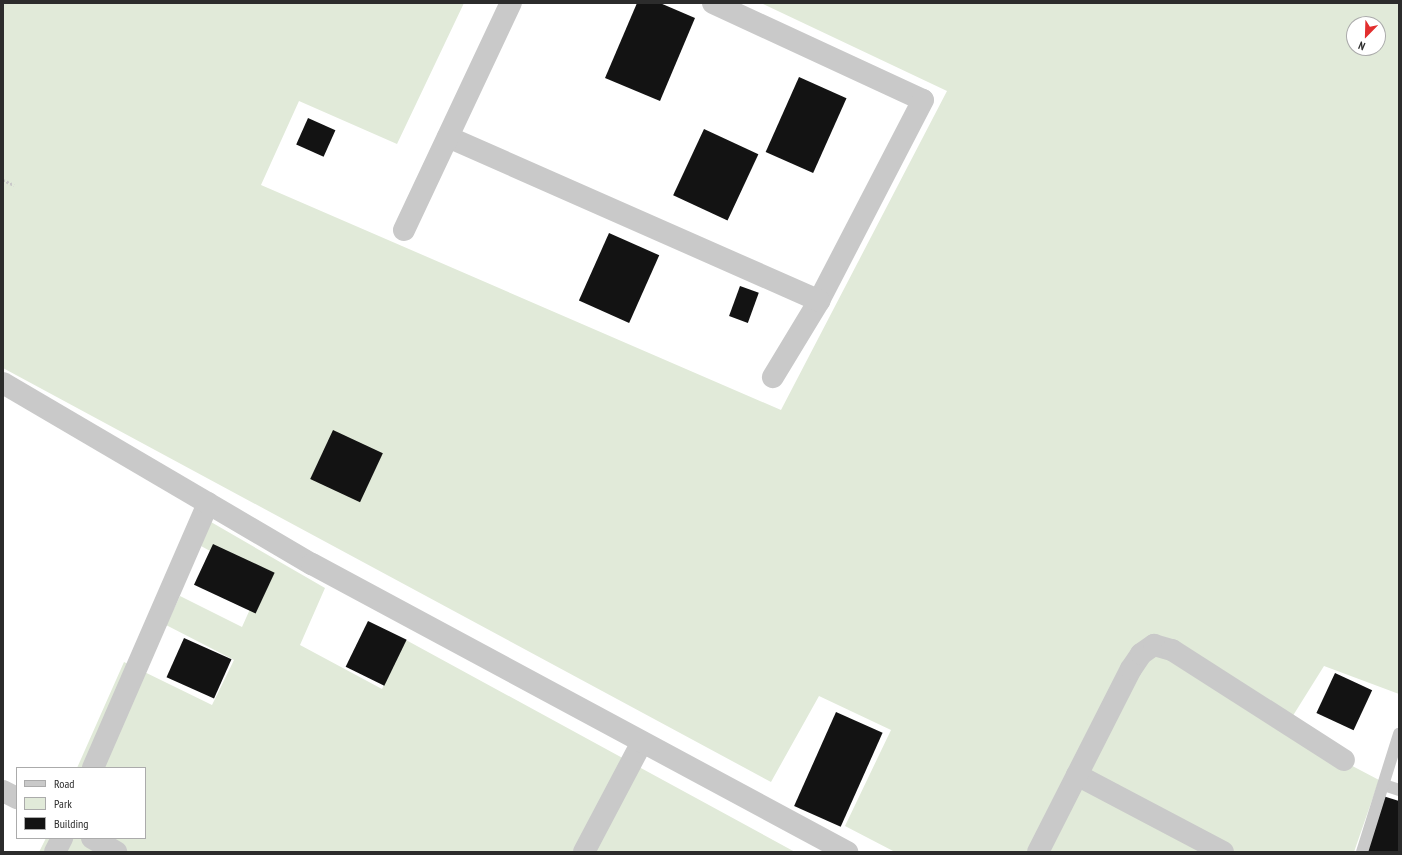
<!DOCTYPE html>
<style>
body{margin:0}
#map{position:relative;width:1402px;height:855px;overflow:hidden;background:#fff;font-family:"PT Sans Narrow",sans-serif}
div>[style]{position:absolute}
.green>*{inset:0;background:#e1ead9}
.building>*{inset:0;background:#131313;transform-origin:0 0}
.path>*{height:2.5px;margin-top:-1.25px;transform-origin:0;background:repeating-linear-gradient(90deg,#c9c9c9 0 2px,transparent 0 4px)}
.service>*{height:12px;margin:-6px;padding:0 6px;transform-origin:6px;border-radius:6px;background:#c9c9c9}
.minor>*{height:22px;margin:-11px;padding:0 11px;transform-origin:11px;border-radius:11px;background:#c9c9c9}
.tertiary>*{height:22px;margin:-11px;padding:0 11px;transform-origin:11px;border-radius:11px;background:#c9c9c9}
span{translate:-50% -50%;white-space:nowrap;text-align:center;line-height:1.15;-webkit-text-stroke:4px #fff;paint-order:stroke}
.frame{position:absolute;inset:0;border:4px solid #2c2c2c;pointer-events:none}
.legend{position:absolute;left:16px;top:767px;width:130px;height:72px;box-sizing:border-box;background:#fff;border:1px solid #ababab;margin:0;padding:5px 7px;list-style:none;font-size:12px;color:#2c2c2c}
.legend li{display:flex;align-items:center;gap:8px;height:20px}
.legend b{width:20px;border:1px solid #ababab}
.north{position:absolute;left:1346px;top:16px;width:40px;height:40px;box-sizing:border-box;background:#fff;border:1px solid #ababab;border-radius:50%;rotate:203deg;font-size:11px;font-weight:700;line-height:16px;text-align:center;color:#2c2c2c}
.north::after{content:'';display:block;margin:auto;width:14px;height:18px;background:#e22e2e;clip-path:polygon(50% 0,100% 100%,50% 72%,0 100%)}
</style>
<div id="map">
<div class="green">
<div style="clip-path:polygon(evenodd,3px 3px,464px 3px,397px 144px,299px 101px,261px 185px,781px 410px,947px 91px,761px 3px,1399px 3px,1399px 694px,1324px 666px,1284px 730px,1379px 780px,1354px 852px,895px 852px,845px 826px,891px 730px,819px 696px,771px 782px,3px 368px,3px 3px,1354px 24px,1378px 24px,1378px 48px,1354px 48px,1354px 24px)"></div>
<div style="clip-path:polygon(211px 522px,325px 588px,300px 645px,382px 689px,406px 640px,795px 852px,39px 852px,46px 838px,145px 838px,145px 768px,77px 768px,124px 662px,212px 705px,234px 660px,166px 625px,180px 596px,242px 627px,263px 580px,201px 546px)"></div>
</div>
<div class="building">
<div style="clip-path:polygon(637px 3px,660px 3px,695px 18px,660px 101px,605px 78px)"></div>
<div style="left:799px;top:77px;width:52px;height:82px;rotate:24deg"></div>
<div style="left:308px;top:118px;width:30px;height:29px;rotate:24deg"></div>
<div style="left:704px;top:129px;width:60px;height:73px;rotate:25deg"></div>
<div style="left:609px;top:233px;width:55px;height:74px;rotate:24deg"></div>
<div style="left:740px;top:286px;width:20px;height:32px;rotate:20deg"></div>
<div style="left:333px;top:430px;width:55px;height:54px;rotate:25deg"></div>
<div style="left:213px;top:544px;width:68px;height:45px;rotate:25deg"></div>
<div style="left:368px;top:621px;width:43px;height:51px;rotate:26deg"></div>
<div style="left:184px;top:638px;width:52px;height:43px;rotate:24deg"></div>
<div style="left:1335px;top:673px;width:41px;height:44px;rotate:25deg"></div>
<div style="left:836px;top:712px;width:51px;height:103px;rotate:24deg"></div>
<div style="clip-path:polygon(1383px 796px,1399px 801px,1399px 852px,1366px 852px)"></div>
</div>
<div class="path">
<div style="left:3px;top:180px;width:12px;rotate:24deg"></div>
</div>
<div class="service">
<div style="left:1384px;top:785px;width:16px;rotate:18deg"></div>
<div style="left:1362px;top:852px;width:124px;rotate:-72.6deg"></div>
</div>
<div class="minor">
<div style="left:713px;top:3px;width:231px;rotate:24.8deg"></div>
<div style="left:923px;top:100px;width:226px;rotate:117.4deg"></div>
<div style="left:819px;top:301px;width:89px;rotate:121.2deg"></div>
<div style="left:448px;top:137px;width:406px;rotate:23.8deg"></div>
<div style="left:404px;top:230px;width:251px;rotate:-64.8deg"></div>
<div style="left:93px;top:768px;width:289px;rotate:-66.5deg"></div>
<div style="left:1077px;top:775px;width:165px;rotate:27.8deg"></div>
<div style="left:3px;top:791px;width:16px;rotate:27deg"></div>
<div style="left:92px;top:838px;width:28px;rotate:30deg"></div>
<div style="left:55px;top:852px;width:16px;rotate:-63deg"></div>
<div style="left:584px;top:852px;width:124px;rotate:-62.2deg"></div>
<div style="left:1038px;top:852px;width:205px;rotate:-63.1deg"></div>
<div style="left:1131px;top:669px;width:18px;rotate:-56deg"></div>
<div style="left:1141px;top:654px;width:16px;rotate:-35deg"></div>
<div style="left:1154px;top:645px;width:19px;rotate:16deg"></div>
<div style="left:1172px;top:650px;width:204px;rotate:32.6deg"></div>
</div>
<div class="tertiary">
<div style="left:3px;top:383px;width:358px;rotate:30.4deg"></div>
<div style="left:312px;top:564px;width:608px;rotate:28.29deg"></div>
</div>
<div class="frame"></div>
<ul class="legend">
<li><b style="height:5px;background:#c9c9c9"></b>Road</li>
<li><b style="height:11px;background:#e1ead9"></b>Park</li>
<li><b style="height:11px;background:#131313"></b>Building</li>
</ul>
<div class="north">N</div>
</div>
